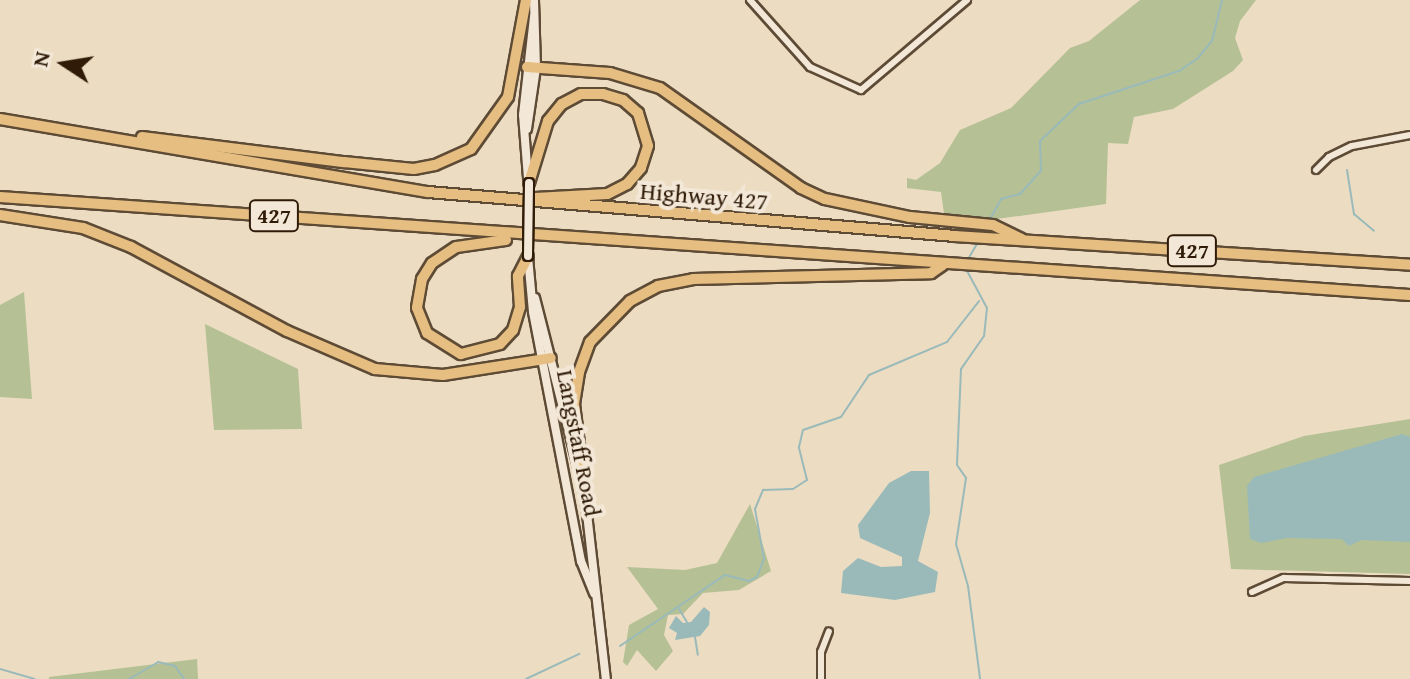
<!DOCTYPE html>
<style>
body{margin:0}
#map{position:relative;width:1410px;height:679px;overflow:hidden;background:#ecdcc2;font-family:"Gentium Book Plus",serif}
div>[style]{position:absolute}
.green>*{inset:0;background:#b5c195}
.water>*{inset:0;background:#9ababa}
.stream>*{height:2px;margin:-1px;padding:0 1px;transform-origin:1px;border-radius:1px;background:#9ababa}
.roads{filter:drop-shadow(2px 0 #5e4b36) drop-shadow(-2px 0 #5e4b36) drop-shadow(0 2px #5e4b36) drop-shadow(0 -2px #5e4b36)}
.street>*{height:6px;margin:-3px;padding:0 3px;transform-origin:3px;border-radius:3px;background:#f3e8d7}
.secondary>*{height:8px;margin:-4px;padding:0 4px;transform-origin:4px;border-radius:4px;background:#f3e8d7}
.highway>*{height:10px;margin:-5px;padding:0 5px;transform-origin:5px;border-radius:5px;background:#e6be81}
.bridges{filter:drop-shadow(2px 0 #2f1b07) drop-shadow(-2px 0 #2f1b07) drop-shadow(0 2px #2f1b07) drop-shadow(0 -2px #2f1b07)}
.secondary-bridge>*{height:8px;margin:-4px;padding:0 4px;transform-origin:4px;border-radius:4px;background:#f3e8d7}
span{translate:-50% -50%;white-space:nowrap;text-align:center;line-height:1.15;-webkit-text-stroke:8px #f3e8d7;paint-order:stroke}
.shield-label span{padding:2px 6px;background:#f3e8d7;border:2px solid;border-radius:6px;-webkit-text-stroke-width:0}
.shield-label{font-size:22px;color:#2f1b07;font-weight:700}
.street-label{font-size:24px;color:#2f1b07}
.north{position:absolute;left:24px;top:24px;width:80px;height:80px;-webkit-text-stroke:6px #f3e8d7;paint-order:stroke;rotate:282deg;font-size:22px;font-weight:700;line-height:32px;text-align:center;color:#2f1b07}
.north::after{content:'';display:block;margin:auto;width:28px;height:36px;background:#2f1b07;clip-path:polygon(50% 0,100% 100%,50% 72%,0 100%)}
</style>
<div id="map">
<div class="green">
<div style="clip-path:polygon(1140px 0,1256px 0,1240px 21px,1235px 38px,1243px 60px,1233px 71px,1173px 109px,1134px 117px,1128px 144px,1108px 143px,1106px 204px,997px 219px,944px 214px,941px 192px,907px 188px,907px 178px,916px 180px,940px 163px,960px 130px,1011px 108px,1070px 48px,1089px 41px)"></div>
<div style="clip-path:polygon(24px 292px,32px 399px,0 397px,0 305px)"></div>
<div style="clip-path:polygon(205px 324px,298px 369px,302px 429px,214px 430px)"></div>
<div style="clip-path:polygon(1410px 419px,1410px 574px,1231px 569px,1219px 465px,1304px 436px)"></div>
<div style="clip-path:polygon(750px 504px,771px 571px,739px 590px,703px 593px,683px 614px,668px 615px,664px 635px,673px 651px,656px 671px,637px 650px,627px 666px,623px 662px,629px 625px,658px 609px,627px 567px,685px 570px,717px 563px)"></div>
<div style="clip-path:polygon(197px 659px,198px 679px,49px 679px,49px 677px)"></div>
</div>
<div class="water">
<div style="clip-path:polygon(1402px 434px,1410px 437px,1410px 542px,1361px 540px,1349px 546px,1342px 539px,1287px 538px,1261px 543px,1250px 539px,1247px 486px,1254px 477px)"></div>
<div style="clip-path:polygon(911px 471px,929px 471px,930px 513px,918px 561px,938px 572px,935px 592px,895px 600px,841px 593px,843px 571px,858px 558px,881px 567px,902px 566px,902px 557px,860px 538px,858px 525px,889px 483px)"></div>
<div style="clip-path:polygon(704px 607px,710px 612px,709px 625px,700px 636px,675px 640px,677px 633px,669px 628px,676px 616px,683px 623px,691px 622px)"></div>
</div>
<div class="stream">
<div style="left:1347px;top:170px;width:45px;rotate:81deg"></div>
<div style="left:1354px;top:214px;width:26px;rotate:40deg"></div>
<div style="left:989px;top:221px;width:25px;rotate:-61deg"></div>
<div style="left:1001px;top:199px;width:20px;rotate:-15deg"></div>
<div style="left:1020px;top:194px;width:31px;rotate:-48deg"></div>
<div style="left:1041px;top:171px;width:30px;rotate:-92deg"></div>
<div style="left:1040px;top:141px;width:54px;rotate:-43.5deg"></div>
<div style="left:1079px;top:104px;width:105px;rotate:-18.3deg"></div>
<div style="left:1179px;top:71px;width:23px;rotate:-34deg"></div>
<div style="left:1198px;top:58px;width:22px;rotate:-51deg"></div>
<div style="left:1212px;top:41px;width:42px;rotate:-76.3deg"></div>
<div style="left:968px;top:259px;width:21px;rotate:-59deg"></div>
<div style="left:966px;top:269px;width:44px;rotate:61.7deg"></div>
<div style="left:987px;top:308px;width:28px;rotate:96deg"></div>
<div style="left:984px;top:336px;width:40px;rotate:124.9deg"></div>
<div style="left:961px;top:369px;width:96px;rotate:92.4deg"></div>
<div style="left:957px;top:465px;width:16px;rotate:55deg"></div>
<div style="left:966px;top:478px;width:67px;rotate:98.6deg"></div>
<div style="left:956px;top:544px;width:44px;rotate:74.1deg"></div>
<div style="left:968px;top:586px;width:94px;rotate:82.6deg"></div>
<div style="left:679px;top:609px;width:17px;rotate:59deg"></div>
<div style="left:695px;top:637px;width:18px;rotate:81deg"></div>
<div style="left:620px;top:646px;width:127px;rotate:-34.1deg"></div>
<div style="left:725px;top:575px;width:25px;rotate:14deg"></div>
<div style="left:749px;top:581px;width:9px;rotate:-27deg"></div>
<div style="left:757px;top:577px;width:19px;rotate:-69deg"></div>
<div style="left:764px;top:559px;width:51px;rotate:-100.2deg"></div>
<div style="left:755px;top:509px;width:21px;rotate:-67deg"></div>
<div style="left:763px;top:490px;width:30px;rotate:-2deg"></div>
<div style="left:793px;top:489px;width:17px;rotate:-33deg"></div>
<div style="left:807px;top:480px;width:34px;rotate:-104deg"></div>
<div style="left:799px;top:447px;width:17px;rotate:-77deg"></div>
<div style="left:803px;top:430px;width:40px;rotate:-18.9deg"></div>
<div style="left:841px;top:417px;width:50px;rotate:-56.3deg"></div>
<div style="left:869px;top:375px;width:85px;rotate:-22.9deg"></div>
<div style="left:947px;top:342px;width:52px;rotate:-52deg"></div>
<div style="left:0;top:669px;width:36px;rotate:16deg"></div>
<div style="left:129px;top:679px;width:34px;rotate:-30deg"></div>
<div style="left:158px;top:662px;width:17px;rotate:13deg"></div>
<div style="left:175px;top:666px;width:16px;rotate:55deg"></div>
<div style="left:526px;top:679px;width:59px;rotate:-25.3deg"></div>
</div>
<div class="roads">
<div class="street">
<div style="left:750px;top:0;width:90px;rotate:48.2deg"></div>
<div style="left:810px;top:67px;width:56px;rotate:24.3deg"></div>
<div style="left:861px;top:90px;width:139px;rotate:-40.3deg"></div>
<div style="left:1316px;top:170px;width:18px;rotate:-45deg"></div>
<div style="left:1329px;top:157px;width:25px;rotate:-26deg"></div>
<div style="left:1352px;top:146px;width:59px;rotate:-10.7deg"></div>
<div style="left:1252px;top:592px;width:35px;rotate:-24deg"></div>
<div style="left:1284px;top:578px;width:126px;rotate:1.4deg"></div>
<div style="left:821px;top:679px;width:27px;rotate:-90deg"></div>
<div style="left:821px;top:652px;width:22px;rotate:-69deg"></div>
</div>
<div class="secondary">
<div style="left:527px;top:129px;width:62px;rotate:-81.6deg"></div>
<div style="left:536px;top:68px;width:68px;rotate:-91.7deg"></div>
<div style="left:528px;top:178px;width:63px;rotate:-94.5deg"></div>
<div style="left:523px;top:115px;width:99px;rotate:-83.6deg"></div>
<div style="left:528px;top:257px;width:55px;rotate:84.8deg"></div>
<div style="left:533px;top:312px;width:254px;rotate:79.1deg"></div>
<div style="left:581px;top:561px;width:35px;rotate:68deg"></div>
<div style="left:535px;top:298px;width:174px;rotate:75.7deg"></div>
<div style="left:585px;top:496px;width:184px;rotate:83.5deg"></div>
</div>
<div class="highway">
<div style="left:527px;top:67px;width:83px;rotate:4.1deg"></div>
<div style="left:610px;top:73px;width:52px;rotate:16.7deg"></div>
<div style="left:660px;top:88px;width:173px;rotate:35.3deg"></div>
<div style="left:801px;top:188px;width:26px;rotate:25deg"></div>
<div style="left:825px;top:199px;width:87px;rotate:12deg"></div>
<div style="left:910px;top:217px;width:83px;rotate:5.5deg"></div>
<div style="left:993px;top:225px;width:32px;rotate:26deg"></div>
<div style="left:0;top:119px;width:434px;rotate:9.7deg"></div>
<div style="left:428px;top:192px;width:529px;rotate:4.77deg"></div>
<div style="left:955px;top:236px;width:456px;rotate:3.6deg"></div>
<div style="left:142px;top:137px;width:204px;rotate:7.1deg"></div>
<div style="left:344px;top:162px;width:70px;rotate:5.7deg"></div>
<div style="left:414px;top:169px;width:21px;rotate:-11deg"></div>
<div style="left:435px;top:165px;width:39px;rotate:-24deg"></div>
<div style="left:471px;top:149px;width:64px;rotate:-54.6deg"></div>
<div style="left:508px;top:97px;width:99px;rotate:-79.5deg"></div>
<div style="left:529px;top:183px;width:65px;rotate:-73deg"></div>
<div style="left:548px;top:121px;width:22px;rotate:-51deg"></div>
<div style="left:562px;top:104px;width:21px;rotate:-28deg"></div>
<div style="left:581px;top:94px;width:22px"></div>
<div style="left:603px;top:94px;width:21px;rotate:17deg"></div>
<div style="left:623px;top:100px;width:20px;rotate:41deg"></div>
<div style="left:638px;top:113px;width:34px;rotate:73deg"></div>
<div style="left:648px;top:146px;width:23px;rotate:108deg"></div>
<div style="left:641px;top:168px;width:21px;rotate:131deg"></div>
<div style="left:627px;top:184px;width:22px;rotate:153deg"></div>
<div style="left:607px;top:194px;width:72px;rotate:176.8deg"></div>
<div style="left:0;top:197px;width:1413px;rotate:3.98deg"></div>
<div style="left:0;top:215px;width:84px;rotate:8.9deg"></div>
<div style="left:83px;top:228px;width:52px;rotate:21.6deg"></div>
<div style="left:131px;top:247px;width:177px;rotate:28.3deg"></div>
<div style="left:287px;top:331px;width:96px;rotate:23.4deg"></div>
<div style="left:375px;top:369px;width:68px;rotate:5deg"></div>
<div style="left:443px;top:375px;width:109px;rotate:-8.9deg"></div>
<div style="left:506px;top:240px;width:50px;rotate:172deg"></div>
<div style="left:456px;top:247px;width:29px;rotate:146deg"></div>
<div style="left:432px;top:263px;width:19px;rotate:122deg"></div>
<div style="left:422px;top:279px;width:29px;rotate:100deg"></div>
<div style="left:417px;top:308px;width:27px;rotate:68deg"></div>
<div style="left:427px;top:333px;width:40px;rotate:32deg"></div>
<div style="left:461px;top:354px;width:40px;rotate:-14.4deg"></div>
<div style="left:500px;top:344px;width:19px;rotate:-47deg"></div>
<div style="left:513px;top:330px;width:24px;rotate:-73deg"></div>
<div style="left:520px;top:307px;width:31px;rotate:-94deg"></div>
<div style="left:518px;top:276px;width:22px;rotate:-63deg"></div>
<div style="left:586px;top:500px;width:97px;rotate:-97.1deg"></div>
<div style="left:574px;top:404px;width:32px;rotate:-81deg"></div>
<div style="left:579px;top:372px;width:32px;rotate:-70deg"></div>
<div style="left:590px;top:342px;width:57px;rotate:-45.7deg"></div>
<div style="left:630px;top:301px;width:32px;rotate:-28deg"></div>
<div style="left:658px;top:286px;width:36px;rotate:-11deg"></div>
<div style="left:693px;top:279px;width:238px;rotate:-1.4deg"></div>
<div style="left:931px;top:273px;width:14px;rotate:-34deg"></div>
</div>
</div>
<div class="bridges">
<div class="secondary-bridge">
<div style="left:528px;top:256px;width:73px;rotate:-89.2deg"></div>
</div>
</div>
<div class="shield-label">
<span style="left:274px;top:216px">427</span>
<span style="left:1192px;top:251px">427</span>
</div>
<div class="street-label">
<span style="left:704px;top:196px;rotate:5deg">Highway 427</span>
<span style="left:579px;top:443px;rotate:79deg">Langstaff Road</span>
</div>
<div class="north">N</div>
</div>
